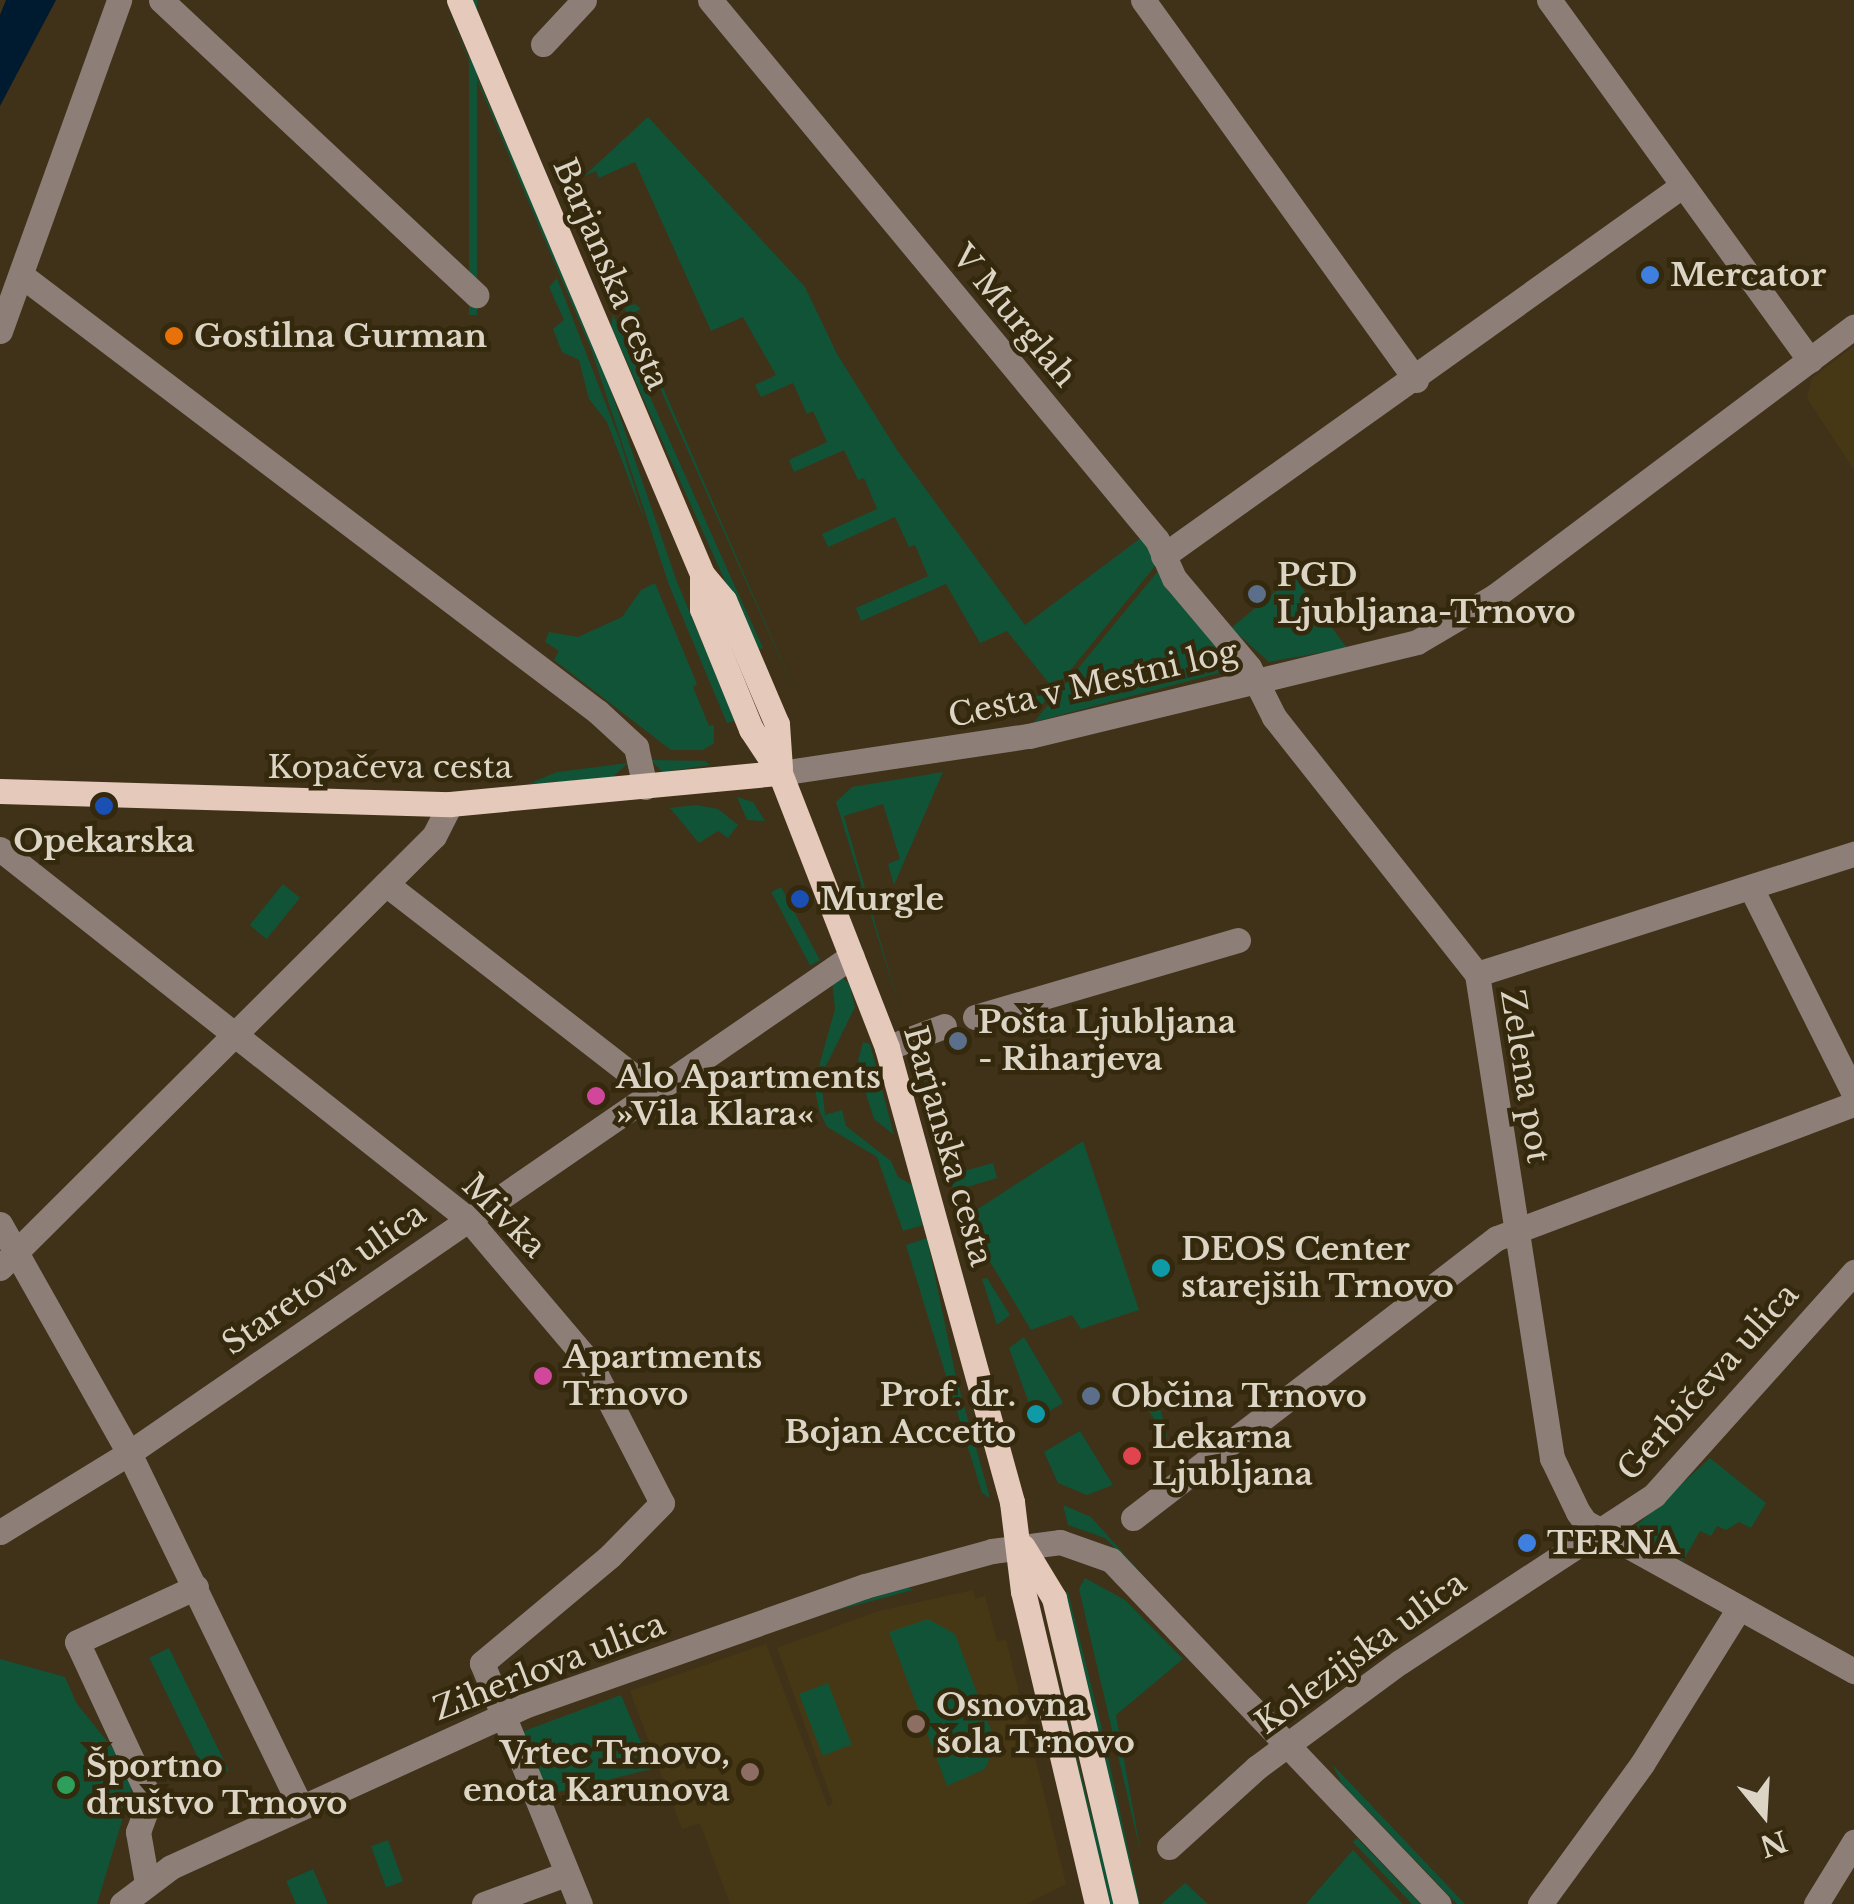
<!DOCTYPE html>
<meta charset="utf-8">
<style>
body{margin:0}
#map{position:relative;width:1854px;height:1904px;overflow:hidden;background:#3f3218;font-family:"Libre Baskerville",serif}
div>[style]{position:absolute}
.built>*{inset:0;background:#473815}
.green>*{inset:0;background:#115337;transform-origin:0 0}
.water>*{inset:0;background:#001a2f}
.minor>*{height:25px;margin:-12.5px;padding:0 12.5px;transform-origin:12.5px;border-radius:12.5px;background:#8d7f78}
.major>*{height:25px;margin:-12.5px;padding:0 12.5px;transform-origin:12.5px;border-radius:12.5px;background:#e5c9ba}
.dots>*{width:28px;height:28px;translate:-50% -50%;box-sizing:border-box;border:5px solid #34280d;border-radius:50%}
span{translate:-50% -50%;white-space:nowrap;text-align:center;line-height:1.15;-webkit-text-stroke:9px #34280d;paint-order:stroke}
.street-label{font-size:32px;color:#dcd5c5}
.poi-label{font-size:32px;color:#dcd5c5;font-weight:700}
.left{translate:0 -50%;text-align:left}
.right{translate:-100% -50%;text-align:right}
.north{position:absolute;left:1714px;top:1764px;width:100px;height:100px;-webkit-text-stroke:8px #34280d;paint-order:stroke;rotate:162deg;font-size:28px;font-weight:700;line-height:40px;text-align:center;color:#dcd5c5}
.north::after{content:'';display:block;margin:auto;width:35px;height:45px;background:#dcd5c5;clip-path:polygon(50% 0,100% 100%,50% 72%,0 100%)}
</style>
<div id="map">
<div class="built">
<div style="clip-path:polygon(1854px 346px,1854px 470px,1807px 398px,1812px 378px)"></div>
<div style="clip-path:polygon(973px 1590px,975px 1599px,985px 1596px,997px 1641px,1006px 1640px,1066px 1884px,1027px 1904px,730px 1904px,700px 1823px,682px 1829px,630px 1691px,766px 1644px,828px 1807px,833px 1803px,777px 1648px,879px 1611px)"></div>
</div>
<div class="green">
<div style="clip-path:polygon(443px 0,596px 347px,677px 582px,735px 721px,727px 723px,669px 585px,591px 349px)"></div>
<div style="left:469px;top:0;width:8px;height:315px"></div>
<div style="clip-path:polygon(648px 117px,805px 287px,837px 354px,897px 450px,1025px 625px,1142px 537px,1156px 565px,1063px 679px,1053px 681px,1061px 681px,1035px 713px,1022px 715px,1048px 682px,1007px 631px,980px 643px,946px 584px,861px 621px,856px 608px,928px 576px,915px 545px,909px 547px,895px 517px,828px 547px,822px 534px,877px 509px,864px 478px,858px 480px,844px 450px,794px 472px,789px 460px,827px 442px,813px 411px,807px 414px,793px 383px,761px 397px,755px 385px,776px 375px,743px 317px,711px 331px,635px 162px,599px 178px,596px 171px,584px 176px)"></div>
<div style="clip-path:polygon(557px 278px,619px 438px,645px 521px,607px 422px,589px 399px,579px 360px,562px 352px,553px 329px,564px 320px,549px 287px)"></div>
<div style="clip-path:polygon(635px 304px,641px 309px,631px 314px,800px 703px,624px 307px)"></div>
<div style="clip-path:polygon(613px 314px,724px 562px,763px 648px,756px 650px,611px 327px)"></div>
<div style="clip-path:polygon(1286px 566px,1347px 648px,1269px 662px,1231px 628px,1287px 582px,1279px 571px)"></div>
<div style="clip-path:polygon(1158px 571px,1226px 659px,1223px 672px,1034px 722px)"></div>
<div style="clip-path:polygon(655px 583px,697px 684px,693px 687px,709px 726px,714px 725px,714px 743px,703px 750px,671px 750px,554px 660px,559px 651px,545px 642px,549px 632px,578px 637px,622px 617px,641px 590px)"></div>
<div style="clip-path:polygon(651px 760px,705px 761px,710px 765px,662px 772px)"></div>
<div style="clip-path:polygon(628px 763px,612px 778px,528px 784px,557px 772px)"></div>
<div style="clip-path:polygon(943px 772px,894px 885px,888px 864px,900px 859px,883px 804px,844px 816px,900px 1009px,836px 802px,852px 787px)"></div>
<div style="clip-path:polygon(737px 797px,753px 802px,765px 821px,747px 820px)"></div>
<div style="clip-path:polygon(696px 805px,718px 809px,738px 825px,728px 838px,718px 831px,699px 843px,670px 808px)"></div>
<div style="left:283px;top:884px;width:22px;height:53px;rotate:39deg"></div>
<div style="left:781px;top:887px;width:83px;height:11px;rotate:62deg"></div>
<div style="clip-path:polygon(840px 976px,849px 983px,855px 1007px,821px 1076px,825px 1115px,842px 1110px,846px 1126px,891px 1161px,898px 1177px,912px 1185px,923px 1225px,903px 1231px,877px 1157px,827px 1127px,819px 1110px,814px 1084px,835px 1009px,832px 980px)"></div>
<div style="clip-path:polygon(863px 1042px,870px 1044px,894px 1135px,874px 1119px,857px 1065px)"></div>
<div style="clip-path:polygon(912px 1047px,930px 1053px,918px 1060px,953px 1174px,993px 1163px,997px 1178px,954px 1191px)"></div>
<div style="clip-path:polygon(1083px 1141px,1139px 1310px,1081px 1329px,1072px 1315px,1031px 1330px,986px 1255px,976px 1261px,964px 1218px)"></div>
<div style="clip-path:polygon(927px 1238px,956px 1377px,990px 1498px,982px 1493px,906px 1245px)"></div>
<div style="clip-path:polygon(987px 1278px,1010px 1315px,997px 1325px,982px 1279px)"></div>
<div style="clip-path:polygon(1024px 1337px,1063px 1403px,1035px 1420px,1009px 1348px)"></div>
<div style="clip-path:polygon(1145px 1397px,1157px 1397px,1168px 1439px,1142px 1401px)"></div>
<div style="clip-path:polygon(1080px 1431px,1113px 1485px,1087px 1495px,1058px 1483px,1044px 1452px)"></div>
<div style="clip-path:polygon(1710px 1458px,1766px 1503px,1751px 1528px,1739px 1522px,1726px 1530px,1717px 1526px,1711px 1536px,1700px 1531px,1683px 1561px,1635px 1534px,1635px 1527px)"></div>
<div style="clip-path:polygon(1063px 1505px,1091px 1517px,1140px 1572px,1105px 1538px,1068px 1525px)"></div>
<div style="clip-path:polygon(1085px 1578px,1125px 1600px,1183px 1659px,1116px 1715px,1141px 1854px,1079px 1589px)"></div>
<div style="clip-path:polygon(907px 1587px,913px 1590px,808px 1618px)"></div>
<div style="clip-path:polygon(1068px 1592px,1101px 1725px,1140px 1904px,1134px 1904px,1061px 1593px)"></div>
<div style="clip-path:polygon(1037px 1600px,1088px 1802px,1116px 1904px,1106px 1904px)"></div>
<div style="clip-path:polygon(928px 1619px,955px 1634px,996px 1744px,985px 1769px,947px 1786px,889px 1632px)"></div>
<div style="left:169px;top:1648px;width:136px;height:22px;rotate:64deg"></div>
<div style="clip-path:polygon(0 1659px,65px 1677px,77px 1704px,131px 1771px,134px 1781px,97px 1904px,0 1904px)"></div>
<div style="left:828px;top:1683px;width:66px;height:31px;rotate:69deg"></div>
<div style="clip-path:polygon(621px 1695px,652px 1769px,541px 1796px,516px 1734px)"></div>
<div style="clip-path:polygon(1332px 1764px,1465px 1904px,1457px 1904px,1342px 1784px)"></div>
<div style="clip-path:polygon(1357px 1838px,1421px 1904px,1412px 1904px,1353px 1842px)"></div>
<div style="left:388px;top:1840px;width:44px;height:18px;rotate:70deg"></div>
<div style="clip-path:polygon(1353px 1850px,1403px 1904px,1306px 1904px)"></div>
<div style="clip-path:polygon(313px 1869px,328px 1904px,296px 1904px,286px 1881px)"></div>
<div style="clip-path:polygon(1185px 1883px,1208px 1904px,1160px 1904px,1161px 1904px)"></div>
</div>
<div class="water">
<div style="clip-path:polygon(6px 0,56px 0,0 106px,0 15px)"></div>
</div>
<div class="minor">
<div style="left:161px;top:0;width:432px;rotate:43.1deg"></div>
<div style="left:710px;top:0;width:701px;rotate:50.38deg"></div>
<div style="left:1157px;top:540px;width:42px;rotate:65.9deg"></div>
<div style="left:1174px;top:578px;width:116px;rotate:49.9deg"></div>
<div style="left:1249px;top:667px;width:56px;rotate:63.4deg"></div>
<div style="left:1274px;top:717px;width:328px;rotate:51.7deg"></div>
<div style="left:1477px;top:974px;width:490px;rotate:81.2deg"></div>
<div style="left:1552px;top:1458px;width:60px;rotate:64.3deg"></div>
<div style="left:1578px;top:1512px;width:12px;rotate:55deg"></div>
<div style="left:1585px;top:1522px;width:308px;rotate:29deg"></div>
<div style="left:1143px;top:0;width:468px;rotate:54.3deg"></div>
<div style="left:1549px;top:0;width:445px;rotate:54.1deg"></div>
<div style="left:543px;top:44px;width:60px;rotate:-47deg"></div>
<div style="left:21px;top:275px;width:724px;rotate:37.14deg"></div>
<div style="left:598px;top:712px;width:52px;rotate:42.6deg"></div>
<div style="left:636px;top:747px;width:41px;rotate:77.3deg"></div>
<div style="left:0;top:331px;width:352px;rotate:-70.2deg"></div>
<div style="left:1163px;top:556px;width:637px;rotate:-35.49deg"></div>
<div style="left:780px;top:773px;width:252px;rotate:-8.5deg"></div>
<div style="left:1029px;top:736px;width:399px;rotate:-13.6deg"></div>
<div style="left:1417px;top:642px;width:91px;rotate:-30.5deg"></div>
<div style="left:1495px;top:596px;width:449px;rotate:-36.9deg"></div>
<div style="left:0;top:849px;width:597px;rotate:38.33deg"></div>
<div style="left:468px;top:1219px;width:189px;rotate:49.7deg"></div>
<div style="left:590px;top:1363px;width:157px;rotate:62.8deg"></div>
<div style="left:662px;top:1503px;width:74px;rotate:134.5deg"></div>
<div style="left:610px;top:1556px;width:167px;rotate:140.1deg"></div>
<div style="left:482px;top:1663px;width:260px;rotate:67.9deg"></div>
<div style="left:386px;top:884px;width:339px;rotate:37.8deg"></div>
<div style="left:1751px;top:888px;width:230px;rotate:63.4deg"></div>
<div style="left:1477px;top:974px;width:396px;rotate:-17.7deg"></div>
<div style="left:975px;top:1017px;width:274px;rotate:-16.3deg"></div>
<div style="left:887px;top:1048px;width:61px;rotate:-21.1deg"></div>
<div style="left:0;top:1224px;width:263px;rotate:60.6deg"></div>
<div style="left:129px;top:1453px;width:394px;rotate:64.1deg"></div>
<div style="left:0;top:1268px;width:612px;rotate:-44.87deg"></div>
<div style="left:434px;top:836px;width:36px;rotate:-63deg"></div>
<div style="left:1133px;top:1518px;width:459px;rotate:-37.6deg"></div>
<div style="left:1497px;top:1238px;width:381px;rotate:-20.6deg"></div>
<div style="left:0;top:1532px;width:151px;rotate:-31.5deg"></div>
<div style="left:129px;top:1453px;width:877px;rotate:-34.51deg"></div>
<div style="left:1169px;top:1847px;width:118px;rotate:-42.2deg"></div>
<div style="left:1256px;top:1768px;width:179px;rotate:-36.4deg"></div>
<div style="left:1400px;top:1662px;width:304px;rotate:-33.3deg"></div>
<div style="left:1654px;top:1495px;width:300px;rotate:-48.1deg"></div>
<div style="left:147px;top:1883px;width:52px;rotate:-100deg"></div>
<div style="left:138px;top:1832px;width:35px;rotate:-70deg"></div>
<div style="left:150px;top:1799px;width:173px;rotate:-114.9deg"></div>
<div style="left:77px;top:1642px;width:131px;rotate:-24.8deg"></div>
<div style="left:122px;top:1904px;width:61px;rotate:-37.1deg"></div>
<div style="left:171px;top:1867px;width:388px;rotate:-24.5deg"></div>
<div style="left:524px;top:1706px;width:361px;rotate:-19.4deg"></div>
<div style="left:865px;top:1586px;width:132px;rotate:-15.4deg"></div>
<div style="left:992px;top:1551px;width:69px;rotate:-7.5deg"></div>
<div style="left:1060px;top:1542px;width:54px;rotate:19.4deg"></div>
<div style="left:1111px;top:1560px;width:475px;rotate:46.4deg"></div>
<div style="left:484px;top:1904px;width:87px;rotate:-20.1deg"></div>
<div style="left:1540px;top:1904px;width:173px;rotate:-53.9deg"></div>
<div style="left:1642px;top:1764px;width:184px;rotate:-58.1deg"></div>
<div style="left:1816px;top:1904px;width:73px;rotate:-58.5deg"></div>
</div>
<div class="major">
<div style="left:459px;top:0;width:623px;rotate:67.05deg"></div>
<div style="left:702px;top:574px;width:34px;rotate:50deg"></div>
<div style="left:724px;top:600px;width:135px;rotate:66.9deg"></div>
<div style="left:777px;top:724px;width:44px;rotate:86.1deg"></div>
<div style="left:702px;top:574px;width:35px;rotate:90deg"></div>
<div style="left:702px;top:609px;width:130px;rotate:67.8deg"></div>
<div style="left:751px;top:729px;width:53px;rotate:56.6deg"></div>
<div style="left:780px;top:773px;width:295px;rotate:68.7deg"></div>
<div style="left:887px;top:1048px;width:471px;rotate:74.6deg"></div>
<div style="left:1012px;top:1502px;width:90px;rotate:83deg"></div>
<div style="left:1023px;top:1591px;width:322px;rotate:76.7deg"></div>
<div style="left:0;top:791px;width:450px;rotate:1.7deg"></div>
<div style="left:450px;top:804px;width:331px;rotate:-5.4deg"></div>
<div style="left:1023px;top:1547px;width:60px;rotate:58.7deg"></div>
<div style="left:1054px;top:1598px;width:314px;rotate:76.8deg"></div>
</div>
<div class="dots">
<div style="left:1650px;top:275px;background:#3f7fe0"></div>
<div style="left:174px;top:336px;background:#e8710a"></div>
<div style="left:1257px;top:594px;background:#5c6f8a"></div>
<div style="left:104px;top:806px;background:#1a4fb4"></div>
<div style="left:800px;top:899px;background:#1a4fb4"></div>
<div style="left:958px;top:1041px;background:#5c6f8a"></div>
<div style="left:596px;top:1096px;background:#d1479c"></div>
<div style="left:1161px;top:1268px;background:#0f9aa8"></div>
<div style="left:543px;top:1376px;background:#d1479c"></div>
<div style="left:1091px;top:1396px;background:#5c6f8a"></div>
<div style="left:1036px;top:1414px;background:#0f9aa8"></div>
<div style="left:1132px;top:1456px;background:#e0444e"></div>
<div style="left:1527px;top:1543px;background:#3f7fe0"></div>
<div style="left:916px;top:1724px;background:#8d6e63"></div>
<div style="left:750px;top:1772px;background:#8d6e63"></div>
<div style="left:66px;top:1785px;background:#2e9e5b"></div>
</div>
<div class="street-label">
<span style="left:611px;top:274px;rotate:67deg">Barjanska cesta</span>
<span style="left:1014px;top:316px;rotate:50deg">V Murglah</span>
<span style="left:1093px;top:684px;rotate:-13deg">Cesta v Mestni log</span>
<span style="left:390px;top:767px">Kopačeva cesta</span>
<span style="left:1525px;top:1076px;rotate:81deg">Zelena pot</span>
<span style="left:948px;top:1146px;rotate:74deg">Barjanska cesta</span>
<span style="left:504px;top:1216px;rotate:45deg">Mivka</span>
<span style="left:324px;top:1279px;rotate:-35deg">Staretova ulica</span>
<span style="left:1708px;top:1382px;rotate:-48deg">Gerbičeva ulica</span>
<span style="left:1361px;top:1653px;rotate:-36deg">Kolezijska ulica</span>
<span style="left:549px;top:1667px;rotate:-21deg">Ziherlova ulica</span>
</div>
<div class="poi-label">
<span class="left" style="left:1670px;top:275px">Mercator</span>
<span class="left" style="left:194px;top:336px">Gostilna Gurman</span>
<span class="left" style="left:1277px;top:594px">PGD<br>Ljubljana-Trnovo</span>
<span style="left:104px;top:841px">Opekarska</span>
<span class="left" style="left:820px;top:899px">Murgle</span>
<span class="left" style="left:978px;top:1041px">Pošta Ljubljana<br>- Riharjeva</span>
<span class="left" style="left:616px;top:1096px">Alo Apartments<br>»Vila Klara«</span>
<span class="left" style="left:1181px;top:1268px">DEOS Center<br>starejših Trnovo</span>
<span class="left" style="left:563px;top:1376px">Apartments<br>Trnovo</span>
<span class="right" style="left:1016px;top:1414px">Prof. dr.<br>Bojan Accetto</span>
<span class="left" style="left:1111px;top:1396px">Občina Trnovo</span>
<span class="left" style="left:1152px;top:1456px">Lekarna<br>Ljubljana</span>
<span class="left" style="left:1547px;top:1543px">TERNA</span>
<span class="left" style="left:936px;top:1724px">Osnovna<br>šola Trnovo</span>
<span class="right" style="left:730px;top:1772px">Vrtec Trnovo,<br>enota Karunova</span>
<span class="left" style="left:86px;top:1785px">Športno<br>društvo Trnovo</span>
</div>
<div class="north">N</div>
</div>
